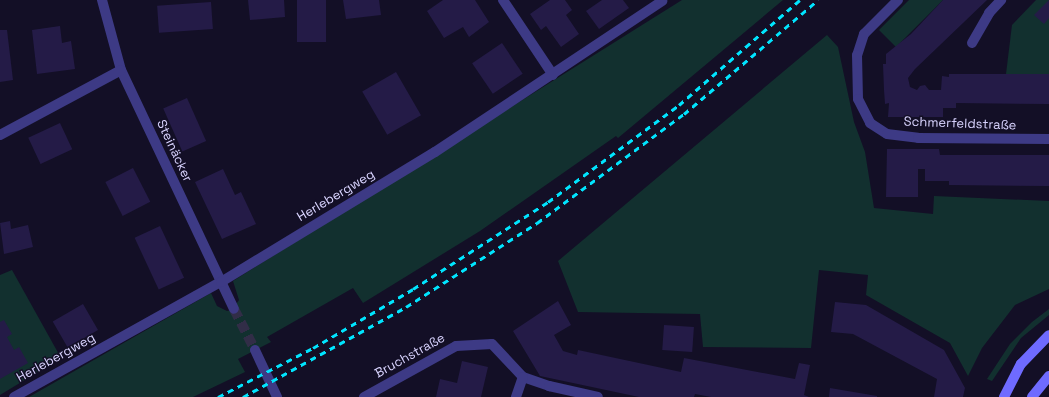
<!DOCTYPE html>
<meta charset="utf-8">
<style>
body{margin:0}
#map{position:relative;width:1049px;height:397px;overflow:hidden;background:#130f26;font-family:"Space Grotesk",sans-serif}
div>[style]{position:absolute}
.green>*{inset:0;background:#12302f}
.building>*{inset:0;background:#241b47;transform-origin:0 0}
.street-tunnel>*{height:10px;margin-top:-5px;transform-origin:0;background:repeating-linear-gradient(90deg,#312d47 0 10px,transparent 0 15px)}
.street>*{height:10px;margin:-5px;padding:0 5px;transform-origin:5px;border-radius:5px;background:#3d3a85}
.secondary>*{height:10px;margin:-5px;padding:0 5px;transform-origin:5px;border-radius:5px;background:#6f6bff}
.rail>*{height:3px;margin-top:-1.5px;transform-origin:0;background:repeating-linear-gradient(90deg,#00e5ff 0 6px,transparent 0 11px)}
span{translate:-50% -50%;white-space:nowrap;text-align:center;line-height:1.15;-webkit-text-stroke:3px #130f26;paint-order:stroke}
.street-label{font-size:13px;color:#d9d4ff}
</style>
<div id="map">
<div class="green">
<div style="clip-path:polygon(682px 0,783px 0,618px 138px,616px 136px,480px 231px,363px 303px,353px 288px,267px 337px,271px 342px,238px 359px,245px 372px,193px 397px,29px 397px,211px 293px,217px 306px,227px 311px,232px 310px,239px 300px,233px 281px)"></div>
<div style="clip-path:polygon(909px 0,943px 0,896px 47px,879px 30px)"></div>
<div style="clip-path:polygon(1036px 0,1049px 0,1049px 74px,1006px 74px,1012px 25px)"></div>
<div style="clip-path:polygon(827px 35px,838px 47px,854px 122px,865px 152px,874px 208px,933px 214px,934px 196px,1049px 201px,1049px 289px,1015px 305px,982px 348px,968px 376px,950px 343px,866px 295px,868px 275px,819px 270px,811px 348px,703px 347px,700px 314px,578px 312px,558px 261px)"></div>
<div style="clip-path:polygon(12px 270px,61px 358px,0 395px,0 275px)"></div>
<div style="clip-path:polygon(1049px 309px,1049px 315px,1021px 338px,992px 381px,987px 379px,1010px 344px,1032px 322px)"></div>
</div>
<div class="building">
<div style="clip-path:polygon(248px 0,284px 0,285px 17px,250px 20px)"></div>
<div style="left:297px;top:0;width:29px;height:42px"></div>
<div style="clip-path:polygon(343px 0,379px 0,381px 15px,346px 19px)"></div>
<div style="clip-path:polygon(443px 0,475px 0,489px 22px,469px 37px,463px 27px,444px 38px,427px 11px)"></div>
<div style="clip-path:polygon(550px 0,565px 0,572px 10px,566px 15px,579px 34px,561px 47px,546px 26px,541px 30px,530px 14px)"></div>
<div style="clip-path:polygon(602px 0,623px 0,629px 8px,599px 29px,586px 11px)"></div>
<div style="clip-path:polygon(943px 0,987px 0,915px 69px,908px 78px,910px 87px,917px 90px,920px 86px,925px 85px,929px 90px,941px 90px,942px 76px,949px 77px,949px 74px,1049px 74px,1049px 104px,956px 103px,956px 108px,943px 108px,943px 117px,888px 117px,889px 103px,885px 104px,884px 90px,883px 64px,886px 64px,886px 54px,911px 34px)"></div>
<div style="clip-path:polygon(1049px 0,1049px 18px,1044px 24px,1034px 15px)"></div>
<div style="left:211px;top:2px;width:27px;height:54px;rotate:86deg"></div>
<div style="clip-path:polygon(60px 26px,62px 43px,71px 41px,75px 69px,37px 74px,32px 30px)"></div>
<div style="clip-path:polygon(0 30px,7px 30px,13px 80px,0 82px)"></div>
<div style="left:502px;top:43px;width:37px;height:36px;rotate:56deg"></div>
<div style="left:396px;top:72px;width:50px;height:39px;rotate:60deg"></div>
<div style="left:187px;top:98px;width:47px;height:26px;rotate:66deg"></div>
<div style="left:60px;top:123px;width:29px;height:35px;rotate:65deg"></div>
<div style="clip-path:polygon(887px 149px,939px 149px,940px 155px,1049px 155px,1049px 186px,949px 185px,949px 181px,925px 181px,925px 169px,918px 169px,918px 197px,886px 197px)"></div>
<div style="left:133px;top:168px;width:38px;height:31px;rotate:63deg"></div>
<div style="clip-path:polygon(223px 169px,235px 195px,241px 192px,256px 224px,222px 239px,195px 182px)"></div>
<div style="clip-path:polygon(10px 221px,11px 229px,28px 225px,33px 247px,4px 254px,0 223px)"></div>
<div style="left:160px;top:226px;width:57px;height:28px;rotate:65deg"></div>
<div style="clip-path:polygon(558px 301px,571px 325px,554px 335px,563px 351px,577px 355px,578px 350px,681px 372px,684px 358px,795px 379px,799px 363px,810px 365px,804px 395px,809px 397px,711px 397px,695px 394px,694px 397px,639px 397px,540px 376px,513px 331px)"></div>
<div style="clip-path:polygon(835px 302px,866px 305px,944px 350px,965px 388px,963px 397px,934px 397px,937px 379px,853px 334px,831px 332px)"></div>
<div style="left:83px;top:304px;width:30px;height:35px;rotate:60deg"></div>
<div style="clip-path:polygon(4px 320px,12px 334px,7px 337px,14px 350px,19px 347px,28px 363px,0 379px,0 322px)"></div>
<div style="left:664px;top:325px;width:30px;height:25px;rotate:4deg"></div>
<div style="clip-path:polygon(462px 361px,488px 367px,481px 397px,436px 397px,440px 379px,457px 383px)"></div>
<div style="clip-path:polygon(830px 388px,877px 396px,877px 397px,829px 397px)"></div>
</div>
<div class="street-tunnel">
<div style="left:234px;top:309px;width:46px;rotate:62.9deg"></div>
</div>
<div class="street">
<div style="left:102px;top:0;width:73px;rotate:74.8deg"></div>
<div style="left:121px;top:70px;width:264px;rotate:64.7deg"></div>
<div style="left:503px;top:0;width:90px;rotate:56.3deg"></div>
<div style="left:898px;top:0;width:48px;rotate:135deg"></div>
<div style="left:864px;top:34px;width:22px;rotate:108deg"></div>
<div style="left:857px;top:55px;width:44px;rotate:88.7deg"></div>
<div style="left:858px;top:99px;width:27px;rotate:63deg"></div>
<div style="left:870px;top:123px;width:20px;rotate:33deg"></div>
<div style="left:887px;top:134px;width:31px;rotate:7deg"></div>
<div style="left:918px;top:138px;width:131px;rotate:0.4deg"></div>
<div style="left:972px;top:43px;width:34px;rotate:-60deg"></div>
<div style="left:989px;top:13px;width:18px;rotate:-47deg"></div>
<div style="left:0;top:135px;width:137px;rotate:-28.2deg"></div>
<div style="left:255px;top:350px;width:52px;rotate:64.9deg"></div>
<div style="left:14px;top:397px;width:237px;rotate:-29.1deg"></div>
<div style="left:221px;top:282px;width:250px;rotate:-31.3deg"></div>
<div style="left:435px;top:152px;width:273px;rotate:-33.6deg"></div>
<div style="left:364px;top:397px;width:105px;rotate:-29deg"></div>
<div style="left:456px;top:346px;width:36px;rotate:-3deg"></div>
<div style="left:492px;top:344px;width:45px;rotate:46.8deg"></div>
<div style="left:523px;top:377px;width:28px;rotate:19deg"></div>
<div style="left:549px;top:386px;width:50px;rotate:12.7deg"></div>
<div style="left:516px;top:397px;width:21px;rotate:-71deg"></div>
</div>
<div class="secondary">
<div style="left:1004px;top:397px;width:37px;rotate:-63deg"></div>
<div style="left:1021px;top:364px;width:40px;rotate:-46deg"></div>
<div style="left:1032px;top:397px;width:27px;rotate:-51deg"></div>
</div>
<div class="rail">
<div style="left:218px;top:397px;width:107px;rotate:-27.3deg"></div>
<div style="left:313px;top:348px;width:116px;rotate:-30.5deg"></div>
<div style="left:413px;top:289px;width:161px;rotate:-32.8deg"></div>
<div style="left:548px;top:202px;width:163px;rotate:-36.5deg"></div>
<div style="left:679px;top:105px;width:160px;rotate:-41deg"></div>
<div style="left:243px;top:397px;width:186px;rotate:-28.9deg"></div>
<div style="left:406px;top:307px;width:156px;rotate:-32.7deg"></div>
<div style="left:537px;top:223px;width:183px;rotate:-36.6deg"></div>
<div style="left:684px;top:114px;width:176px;rotate:-40.4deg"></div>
</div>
<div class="street-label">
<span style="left:960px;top:124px;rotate:2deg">Schmerfeldstraße</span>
<span style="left:174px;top:151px;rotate:65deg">Steinäcker</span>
<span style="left:336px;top:196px;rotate:-31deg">Herlebergweg</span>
<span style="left:410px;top:356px;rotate:-29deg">Bruchstraße</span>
<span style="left:56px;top:358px;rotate:-29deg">Herlebergweg</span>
</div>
</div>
